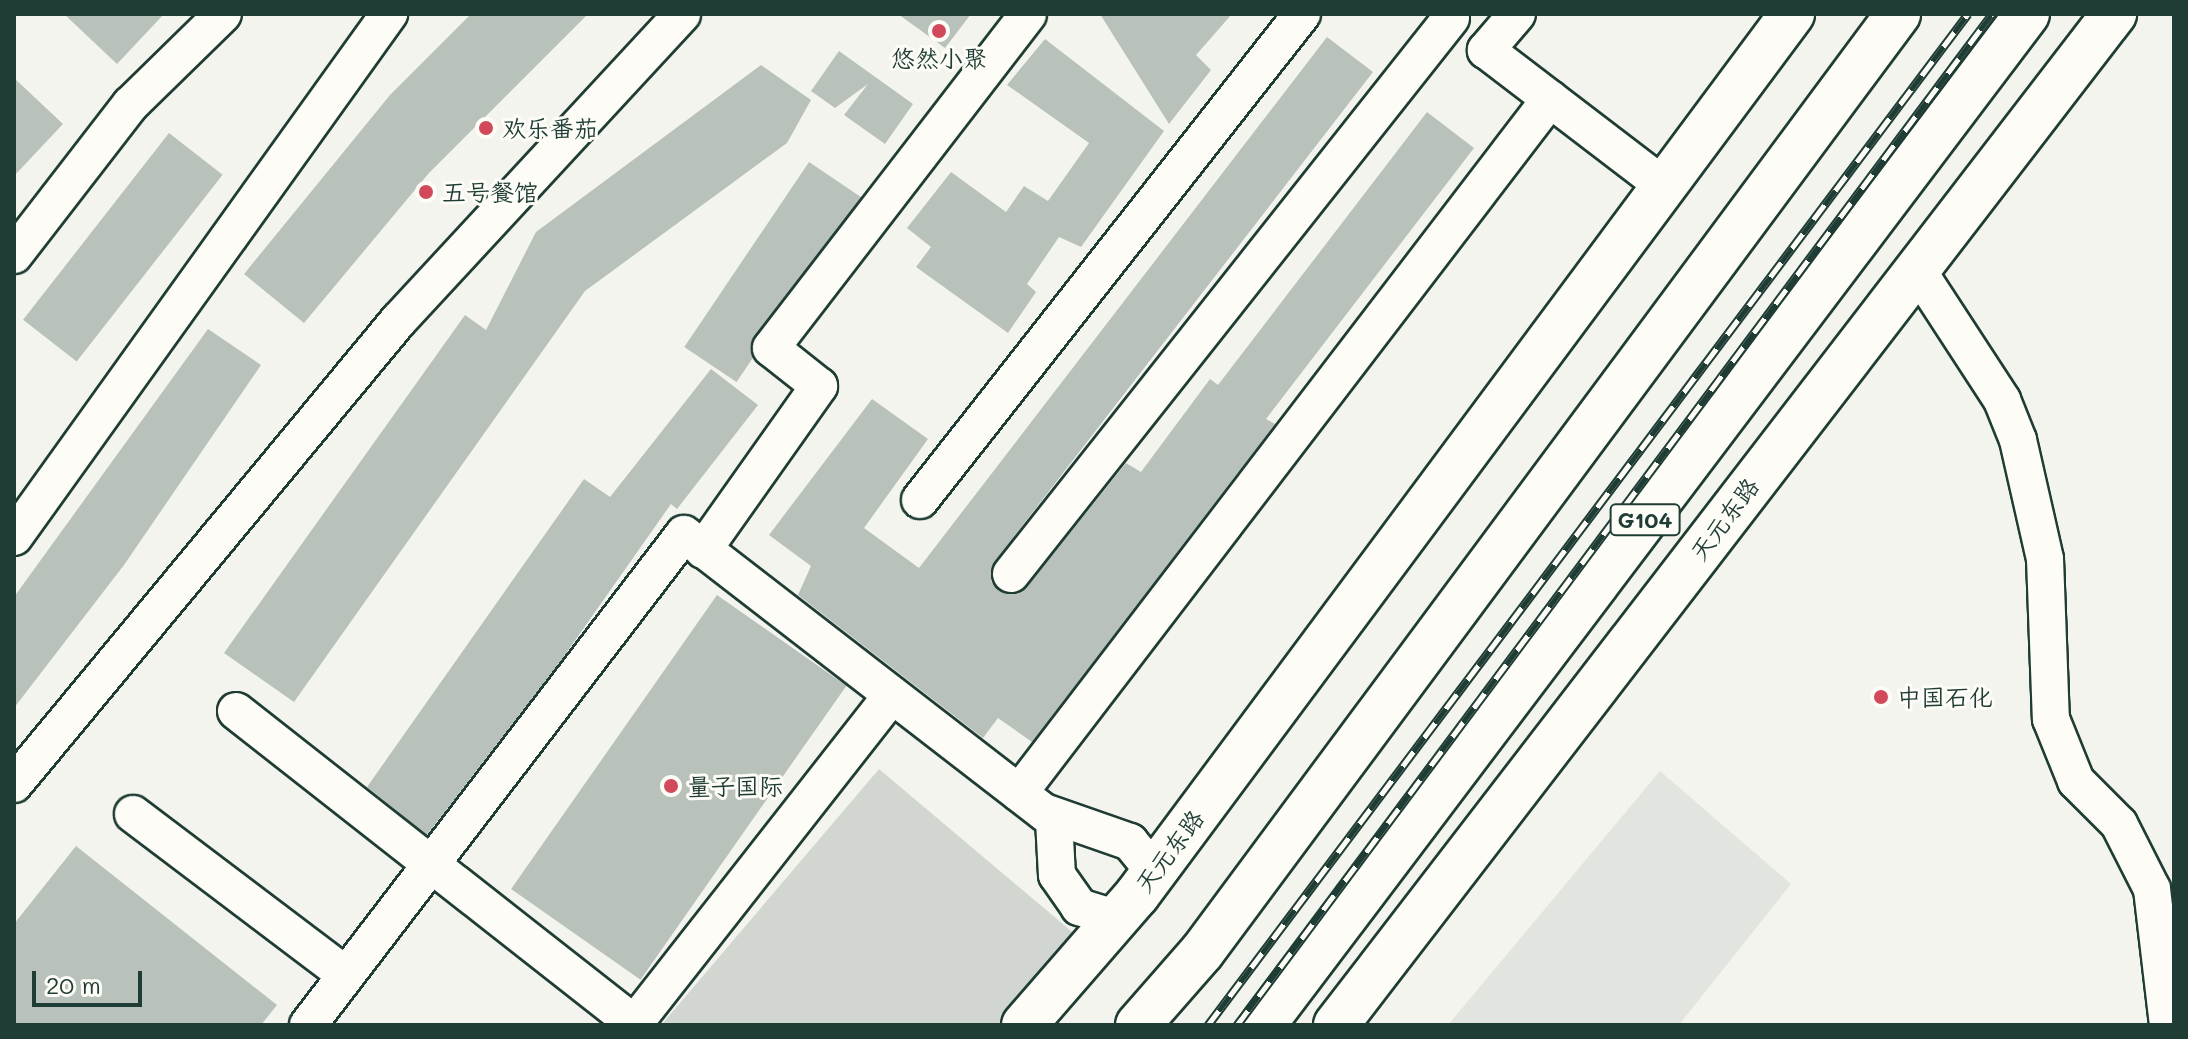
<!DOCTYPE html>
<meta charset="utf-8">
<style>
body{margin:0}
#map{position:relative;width:2188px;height:1039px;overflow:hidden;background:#f4f4ef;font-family:Mali,"LXGW WenKai TC",sans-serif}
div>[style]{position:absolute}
.built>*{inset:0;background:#e2e5df}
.green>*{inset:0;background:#d1d6d1}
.building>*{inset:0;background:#b9c1bb;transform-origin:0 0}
.roads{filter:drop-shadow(2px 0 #1f3d34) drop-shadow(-2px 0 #1f3d34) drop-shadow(0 2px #1f3d34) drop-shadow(0 -2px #1f3d34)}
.minor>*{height:36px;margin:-18px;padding:0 18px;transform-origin:18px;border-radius:18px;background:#fdfcf7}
.tertiary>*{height:44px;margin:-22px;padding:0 22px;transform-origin:22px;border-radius:22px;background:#fdfcf7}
.trunk>*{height:44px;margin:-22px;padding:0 22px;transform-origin:22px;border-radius:22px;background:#fdfcf7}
.rail>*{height:9px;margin-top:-4.5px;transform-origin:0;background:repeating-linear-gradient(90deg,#fdfcf7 0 18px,#1f3d34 0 36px);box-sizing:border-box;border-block:2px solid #1f3d34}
.dots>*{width:22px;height:22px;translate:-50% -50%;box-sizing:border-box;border:4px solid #fdfcf7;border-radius:50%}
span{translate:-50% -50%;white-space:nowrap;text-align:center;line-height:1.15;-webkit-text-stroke:6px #fdfcf7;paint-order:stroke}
.shield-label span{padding:2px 6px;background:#fdfcf7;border:2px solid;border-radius:6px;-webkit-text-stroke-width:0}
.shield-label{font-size:22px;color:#1f3d34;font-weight:700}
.poi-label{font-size:24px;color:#1f3d34}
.left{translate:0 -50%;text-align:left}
.street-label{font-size:24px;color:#1f3d34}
.frame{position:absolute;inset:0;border:16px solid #1f3d34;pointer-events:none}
.scale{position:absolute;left:32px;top:971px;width:110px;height:36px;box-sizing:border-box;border:4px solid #1f3d34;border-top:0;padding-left:10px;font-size:24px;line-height:28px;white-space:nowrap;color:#1f3d34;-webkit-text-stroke:6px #fdfcf7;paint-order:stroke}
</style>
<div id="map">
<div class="built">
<div style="clip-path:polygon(1660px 771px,1791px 884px,1679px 1025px,1448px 1025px)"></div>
</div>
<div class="green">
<div style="clip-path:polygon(879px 769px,1083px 941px,1011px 1025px,662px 1024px)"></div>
</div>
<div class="building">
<div style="clip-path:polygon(64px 14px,164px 14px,117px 64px)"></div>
<div style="clip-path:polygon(471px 14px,588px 14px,429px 173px,304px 323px,244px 274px,390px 95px)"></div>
<div style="clip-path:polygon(898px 14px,971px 14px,945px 48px)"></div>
<div style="clip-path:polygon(1100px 14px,1232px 14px,1196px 55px,1211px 70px,1169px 124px)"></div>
<div style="clip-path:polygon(1327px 37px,1373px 72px,995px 561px,991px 581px,999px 591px,1018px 594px,1027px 587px,1126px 463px,1141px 472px,1210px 379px,1218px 385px,1427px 112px,1474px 148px,1266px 419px,1275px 424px,1032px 742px,998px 718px,983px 738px,798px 595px,811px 566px,769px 535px,872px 399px,928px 439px,864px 528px,919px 568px)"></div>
<div style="clip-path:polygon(1045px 39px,1164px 131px,1081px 247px,1059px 237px,1027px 284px,1036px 292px,1008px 333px,916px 267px,931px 247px,907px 228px,951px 172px,1006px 212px,1024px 186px,1048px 201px,1089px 143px,1007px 85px)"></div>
<div style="clip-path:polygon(839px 51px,913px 104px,885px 144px,844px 115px,868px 84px,835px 108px,811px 91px)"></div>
<div style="clip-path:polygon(761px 65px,811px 100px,787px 143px,585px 291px,294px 702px,224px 653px,465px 315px,486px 330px,536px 232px)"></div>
<div style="clip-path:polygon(14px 78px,63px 124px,14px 176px)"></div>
<div style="left:169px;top:133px;width:68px;height:237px;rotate:38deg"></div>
<div style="left:809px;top:162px;width:63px;height:223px;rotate:34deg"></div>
<div style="clip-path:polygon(208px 329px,261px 365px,124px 565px,14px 708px,14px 597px)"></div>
<div style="clip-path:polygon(711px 369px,758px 405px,677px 509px,671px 504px,562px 659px,427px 835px,367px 787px,584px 479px,610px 497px)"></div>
<div style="left:717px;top:595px;width:158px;height:359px;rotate:35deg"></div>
<div style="clip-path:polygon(76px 846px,277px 1005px,261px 1025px,14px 1025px,14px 924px)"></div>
</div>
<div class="roads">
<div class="minor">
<div style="left:1517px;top:14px;width:48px;rotate:130.7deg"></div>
<div style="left:1486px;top:50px;width:224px;rotate:37.4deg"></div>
<div style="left:14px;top:255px;width:190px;rotate:-52.3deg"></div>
<div style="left:130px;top:105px;width:130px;rotate:-44.4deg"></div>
<div style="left:1916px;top:268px;width:158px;rotate:56.9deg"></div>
<div style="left:2002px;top:400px;width:43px;rotate:68.2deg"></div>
<div style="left:2018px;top:440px;width:122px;rotate:77.2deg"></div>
<div style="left:2045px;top:559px;width:160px;rotate:87.9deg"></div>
<div style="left:2051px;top:719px;width:67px;rotate:68deg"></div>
<div style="left:2076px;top:781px;width:61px;rotate:45deg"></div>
<div style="left:2119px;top:824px;width:73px;rotate:63.1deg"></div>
<div style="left:2152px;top:889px;width:137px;rotate:83.3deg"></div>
<div style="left:920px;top:500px;width:618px;rotate:-51.83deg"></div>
<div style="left:14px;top:537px;width:644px;rotate:-54.36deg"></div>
<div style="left:703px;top:550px;width:201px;rotate:-54.7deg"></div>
<div style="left:819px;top:386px;width:61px;rotate:-141.6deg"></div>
<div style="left:771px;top:348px;width:421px;rotate:-52.4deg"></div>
<div style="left:1011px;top:574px;width:709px;rotate:-51.64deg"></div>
<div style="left:236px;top:711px;width:509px;rotate:38.13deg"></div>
<div style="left:14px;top:784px;width:602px;rotate:-50.33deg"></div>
<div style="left:398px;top:321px;width:418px;rotate:-47.2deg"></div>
<div style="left:1019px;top:793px;width:874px;rotate:-52.58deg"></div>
<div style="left:1044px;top:812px;width:91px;rotate:19.2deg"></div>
<div style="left:1130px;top:842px;width:38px;rotate:51deg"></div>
<div style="left:133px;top:814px;width:267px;rotate:37.1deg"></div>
<div style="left:634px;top:1024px;width:418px;rotate:-51.9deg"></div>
<div style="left:308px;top:1025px;width:618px;rotate:-52.56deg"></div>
<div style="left:684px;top:534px;width:468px;rotate:37.7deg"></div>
<div style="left:1054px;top:820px;width:55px;rotate:86.9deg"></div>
<div style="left:1057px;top:875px;width:39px;rotate:55deg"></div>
<div style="left:1079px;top:907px;width:39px;rotate:17deg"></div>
</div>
<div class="tertiary">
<div style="left:1024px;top:1025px;width:172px;rotate:-49deg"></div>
<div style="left:1137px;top:895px;width:1098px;rotate:-53.37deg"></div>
<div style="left:1336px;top:1025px;width:1276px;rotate:-52.42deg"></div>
</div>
<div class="trunk">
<div style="left:1138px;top:1025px;width:97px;rotate:-48.8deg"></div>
<div style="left:1202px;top:952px;width:1168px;rotate:-53.42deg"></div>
<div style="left:1263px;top:1025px;width:1267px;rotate:-52.92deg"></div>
</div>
</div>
<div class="rail">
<div style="left:1208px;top:1025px;width:1265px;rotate:-53.07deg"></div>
<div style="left:1237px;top:1025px;width:1262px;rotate:-53.25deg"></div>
</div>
<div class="dots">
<div style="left:939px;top:31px;background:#d1495b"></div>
<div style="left:486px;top:128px;background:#d1495b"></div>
<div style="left:426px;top:192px;background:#d1495b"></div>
<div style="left:1881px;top:697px;background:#d1495b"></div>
<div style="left:671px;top:786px;background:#d1495b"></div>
</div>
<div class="shield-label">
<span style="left:1645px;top:520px">G104</span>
</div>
<div class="poi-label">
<span style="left:939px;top:58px">悠然小聚</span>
<span class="left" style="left:502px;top:128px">欢乐番茄</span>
<span class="left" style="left:442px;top:192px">五号餐馆</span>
<span class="left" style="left:1897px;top:697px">中国石化</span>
<span class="left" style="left:687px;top:786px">量子国际</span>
</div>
<div class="street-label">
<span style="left:1724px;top:519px;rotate:-53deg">天元东路</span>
<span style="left:1169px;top:851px;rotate:-53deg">天元东路</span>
</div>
<div class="frame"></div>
<div class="scale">20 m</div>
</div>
